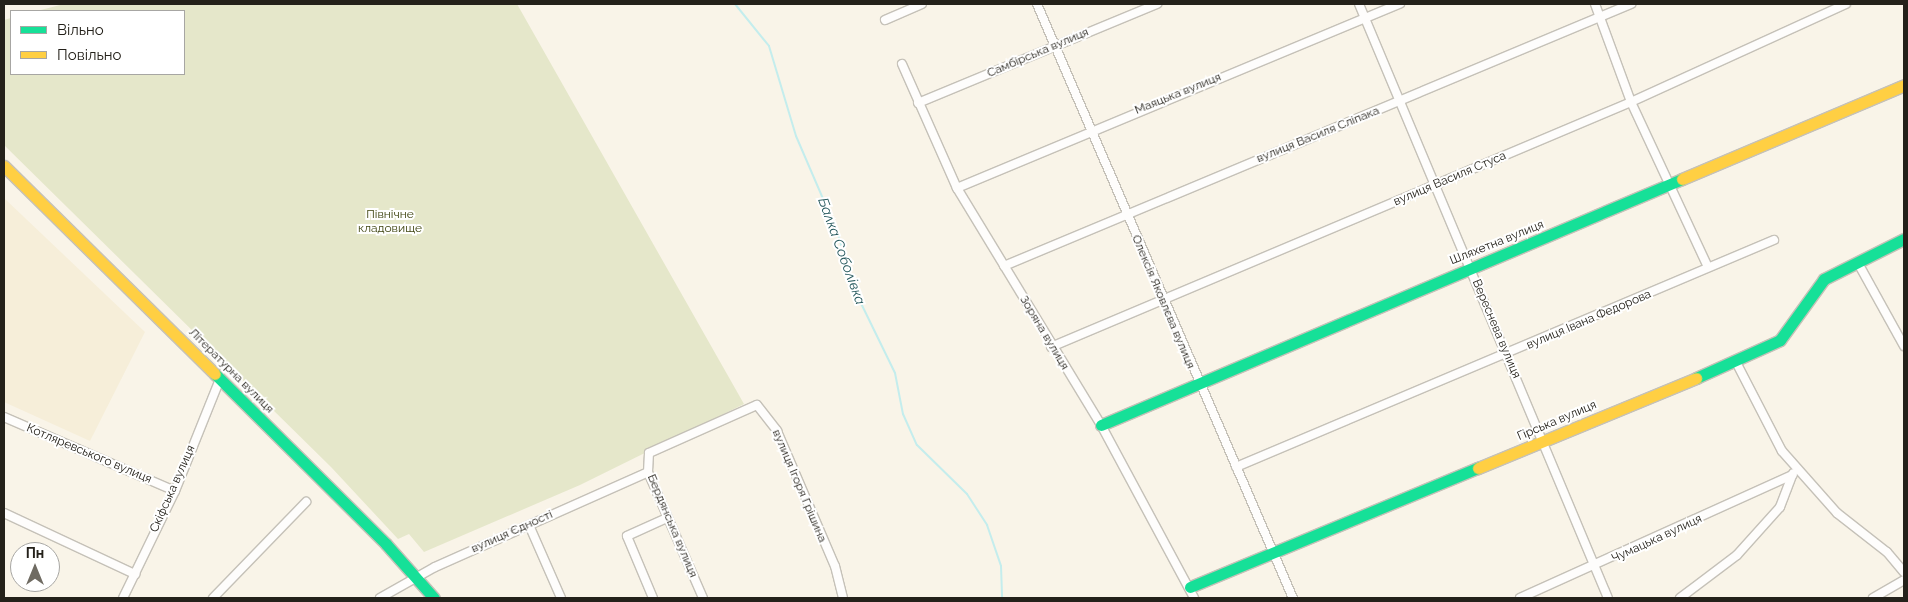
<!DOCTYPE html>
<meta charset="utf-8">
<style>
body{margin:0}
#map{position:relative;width:1908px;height:602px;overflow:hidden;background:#f9f4e8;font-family:Raleway,sans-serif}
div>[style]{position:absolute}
.built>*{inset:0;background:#f6eed9}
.green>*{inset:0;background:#e5e7ca}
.stream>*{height:2px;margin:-1px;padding:0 1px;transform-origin:1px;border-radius:1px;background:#c4eded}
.roads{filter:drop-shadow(1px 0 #c5c1b8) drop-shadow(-1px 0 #c5c1b8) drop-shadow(0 1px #c5c1b8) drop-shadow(0 -1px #c5c1b8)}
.street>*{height:8px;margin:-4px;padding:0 4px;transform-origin:4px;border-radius:4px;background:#fefdfc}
.fast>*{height:11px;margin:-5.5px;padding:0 5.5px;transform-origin:5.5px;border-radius:5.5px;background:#16e098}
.slow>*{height:11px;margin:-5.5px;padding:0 5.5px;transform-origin:5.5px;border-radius:5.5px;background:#ffcf43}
span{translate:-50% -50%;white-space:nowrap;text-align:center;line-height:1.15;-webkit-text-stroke:4px #fff;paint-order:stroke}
.street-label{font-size:12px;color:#24211a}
.park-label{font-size:12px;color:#3b410c}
.water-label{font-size:14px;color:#22565a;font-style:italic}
.frame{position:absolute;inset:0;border:5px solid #24211a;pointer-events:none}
.legend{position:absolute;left:10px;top:10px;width:175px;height:65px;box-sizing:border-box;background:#fff;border:1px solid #a7a6a3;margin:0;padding:6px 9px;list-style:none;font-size:15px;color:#24211a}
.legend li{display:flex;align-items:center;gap:10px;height:25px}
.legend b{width:25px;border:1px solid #a7a6a3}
.north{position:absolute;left:10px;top:542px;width:50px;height:50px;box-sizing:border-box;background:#fff;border:1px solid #a7a6a3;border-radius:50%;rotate:0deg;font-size:14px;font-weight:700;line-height:20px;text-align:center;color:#24211a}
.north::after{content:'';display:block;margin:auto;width:18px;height:22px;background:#6f6b62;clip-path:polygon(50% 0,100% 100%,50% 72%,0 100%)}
</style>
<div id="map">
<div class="built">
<div style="clip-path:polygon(4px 198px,145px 332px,90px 441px,4px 402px)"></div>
</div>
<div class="green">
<div style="clip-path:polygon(64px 4px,517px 4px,744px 404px,580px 485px,424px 552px,409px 534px,398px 539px,331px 467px,4px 145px,4px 20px,11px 18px,11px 74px,184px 74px,184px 11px,37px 11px)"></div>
</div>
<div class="stream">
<div style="left:735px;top:4px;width:54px;rotate:51deg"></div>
<div style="left:769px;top:46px;width:94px;rotate:73.3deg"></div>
<div style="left:796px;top:136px;width:103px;rotate:66.7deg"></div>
<div style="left:837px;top:231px;width:63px;rotate:73.3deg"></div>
<div style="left:855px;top:291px;width:91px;rotate:64deg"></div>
<div style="left:895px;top:373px;width:42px;rotate:79deg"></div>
<div style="left:903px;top:414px;width:34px;rotate:66deg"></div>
<div style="left:917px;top:445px;width:70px;rotate:44.4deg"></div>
<div style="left:967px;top:494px;width:37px;rotate:57deg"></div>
<div style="left:987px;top:525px;width:43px;rotate:71.1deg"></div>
<div style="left:1001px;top:566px;width:32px;rotate:88deg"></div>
</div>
<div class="roads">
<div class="street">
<div style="left:1037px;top:4px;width:647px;rotate:66.69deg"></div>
<div style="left:1359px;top:4px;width:644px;rotate:67.26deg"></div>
<div style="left:1595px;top:4px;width:104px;rotate:69.8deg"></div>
<div style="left:1631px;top:102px;width:182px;rotate:65deg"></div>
<div style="left:885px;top:20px;width:40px;rotate:-23.4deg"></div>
<div style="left:902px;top:64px;width:136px;rotate:66.1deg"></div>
<div style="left:957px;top:188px;width:277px;rotate:58.7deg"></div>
<div style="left:1101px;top:425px;width:196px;rotate:61.7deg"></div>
<div style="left:918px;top:103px;width:259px;rotate:-22.5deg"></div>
<div style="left:957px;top:188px;width:480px;rotate:-22.6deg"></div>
<div style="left:1858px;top:263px;width:95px;rotate:61deg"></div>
<div style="left:1004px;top:266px;width:680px;rotate:-22.68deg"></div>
<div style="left:1051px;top:347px;width:630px;rotate:-22.9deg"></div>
<div style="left:1631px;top:102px;width:236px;rotate:-24.5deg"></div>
<div style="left:1736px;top:362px;width:100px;rotate:62.7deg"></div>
<div style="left:1782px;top:451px;width:83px;rotate:48.4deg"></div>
<div style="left:1837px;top:513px;width:63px;rotate:38deg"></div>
<div style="left:1887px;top:552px;width:26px;rotate:50deg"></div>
<div style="left:4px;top:417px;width:186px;rotate:23.4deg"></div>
<div style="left:1236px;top:467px;width:584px;rotate:-22.88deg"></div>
<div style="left:4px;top:513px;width:145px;rotate:25deg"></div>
<div style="left:529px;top:525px;width:80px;rotate:66.3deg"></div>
<div style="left:123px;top:598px;width:119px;rotate:-64.1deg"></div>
<div style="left:175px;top:491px;width:121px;rotate:-68.1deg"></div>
<div style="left:213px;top:598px;width:134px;rotate:-45.9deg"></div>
<div style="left:380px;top:598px;width:63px;rotate:-29.4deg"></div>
<div style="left:435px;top:567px;width:233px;rotate:-24deg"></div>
<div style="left:653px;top:598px;width:67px;rotate:-112.8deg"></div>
<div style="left:627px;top:536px;width:44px;rotate:-24.2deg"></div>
<div style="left:703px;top:598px;width:137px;rotate:-113.6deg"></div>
<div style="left:648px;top:472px;width:19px;rotate:-87deg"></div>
<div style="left:649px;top:453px;width:118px;rotate:-24deg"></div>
<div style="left:757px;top:405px;width:33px;rotate:52deg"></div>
<div style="left:777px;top:431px;width:147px;rotate:66.8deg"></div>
<div style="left:835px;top:566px;width:33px;rotate:76deg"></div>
<div style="left:1520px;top:598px;width:299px;rotate:-24.3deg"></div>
<div style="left:1680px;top:598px;width:71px;rotate:-37deg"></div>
<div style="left:1737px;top:555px;width:64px;rotate:-48.1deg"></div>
<div style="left:1780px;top:507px;width:36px;rotate:-69deg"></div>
<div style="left:1873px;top:598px;width:36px;rotate:-30deg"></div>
</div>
<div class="fast">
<div style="left:215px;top:374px;width:241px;rotate:44.8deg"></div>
<div style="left:386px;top:544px;width:72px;rotate:48.4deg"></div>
<div style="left:1696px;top:378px;width:92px;rotate:-24.3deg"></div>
<div style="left:1780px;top:340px;width:75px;rotate:-54.2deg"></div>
<div style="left:1824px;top:279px;width:89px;rotate:-26.6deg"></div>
<div style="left:1101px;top:425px;width:631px;rotate:-22.95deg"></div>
<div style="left:1190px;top:587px;width:312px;rotate:-22.5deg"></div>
</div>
<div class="slow">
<div style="left:4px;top:166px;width:296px;rotate:44.6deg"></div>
<div style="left:1682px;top:179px;width:241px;rotate:-22.9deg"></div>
<div style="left:1478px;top:468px;width:236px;rotate:-22.4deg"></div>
</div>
</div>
<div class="street-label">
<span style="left:1038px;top:53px;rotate:-23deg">Самбірська вулиця</span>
<span style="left:1178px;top:94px;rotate:-22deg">Маяцька вулиця</span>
<span style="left:1318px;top:135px;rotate:-22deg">вулиця Василя Сліпака</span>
<span style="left:1450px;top:179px;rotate:-23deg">вулиця Василя Стуса</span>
<span style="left:1497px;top:243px;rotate:-22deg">Шляхетна вулиця</span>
<span style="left:1163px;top:302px;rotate:67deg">Олексія Яковлєва вулиця</span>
<span style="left:1589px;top:320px;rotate:-23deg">вулиця Івана Федорова</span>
<span style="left:1496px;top:329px;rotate:67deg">Вереснева вулиця</span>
<span style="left:1044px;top:333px;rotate:59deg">Зоряна вулиця</span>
<span style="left:231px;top:371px;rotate:45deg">Літературна вулиця</span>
<span style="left:1557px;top:421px;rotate:-23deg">Гірська вулиця</span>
<span style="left:89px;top:454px;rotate:23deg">Котляревського вулиця</span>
<span style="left:799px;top:486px;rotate:67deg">вулиця Ігоря Грішина</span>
<span style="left:173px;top:489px;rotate:-66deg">Скіфська вулиця</span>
<span style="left:672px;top:526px;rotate:67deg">Бердянська вулиця</span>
<span style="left:512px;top:532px;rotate:-24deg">вулиця Єдності</span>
<span style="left:1657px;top:539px;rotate:-25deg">Чумацька вулиця</span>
</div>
<div class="park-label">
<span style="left:390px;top:222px">Північне<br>кладовище</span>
</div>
<div class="water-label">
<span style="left:842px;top:251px;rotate:70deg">Балка Соболівка</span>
</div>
<div class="frame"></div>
<ul class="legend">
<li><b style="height:6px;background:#16e098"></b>Вільно</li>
<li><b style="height:6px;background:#ffcf43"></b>Повільно</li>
</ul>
<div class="north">Пн</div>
</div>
